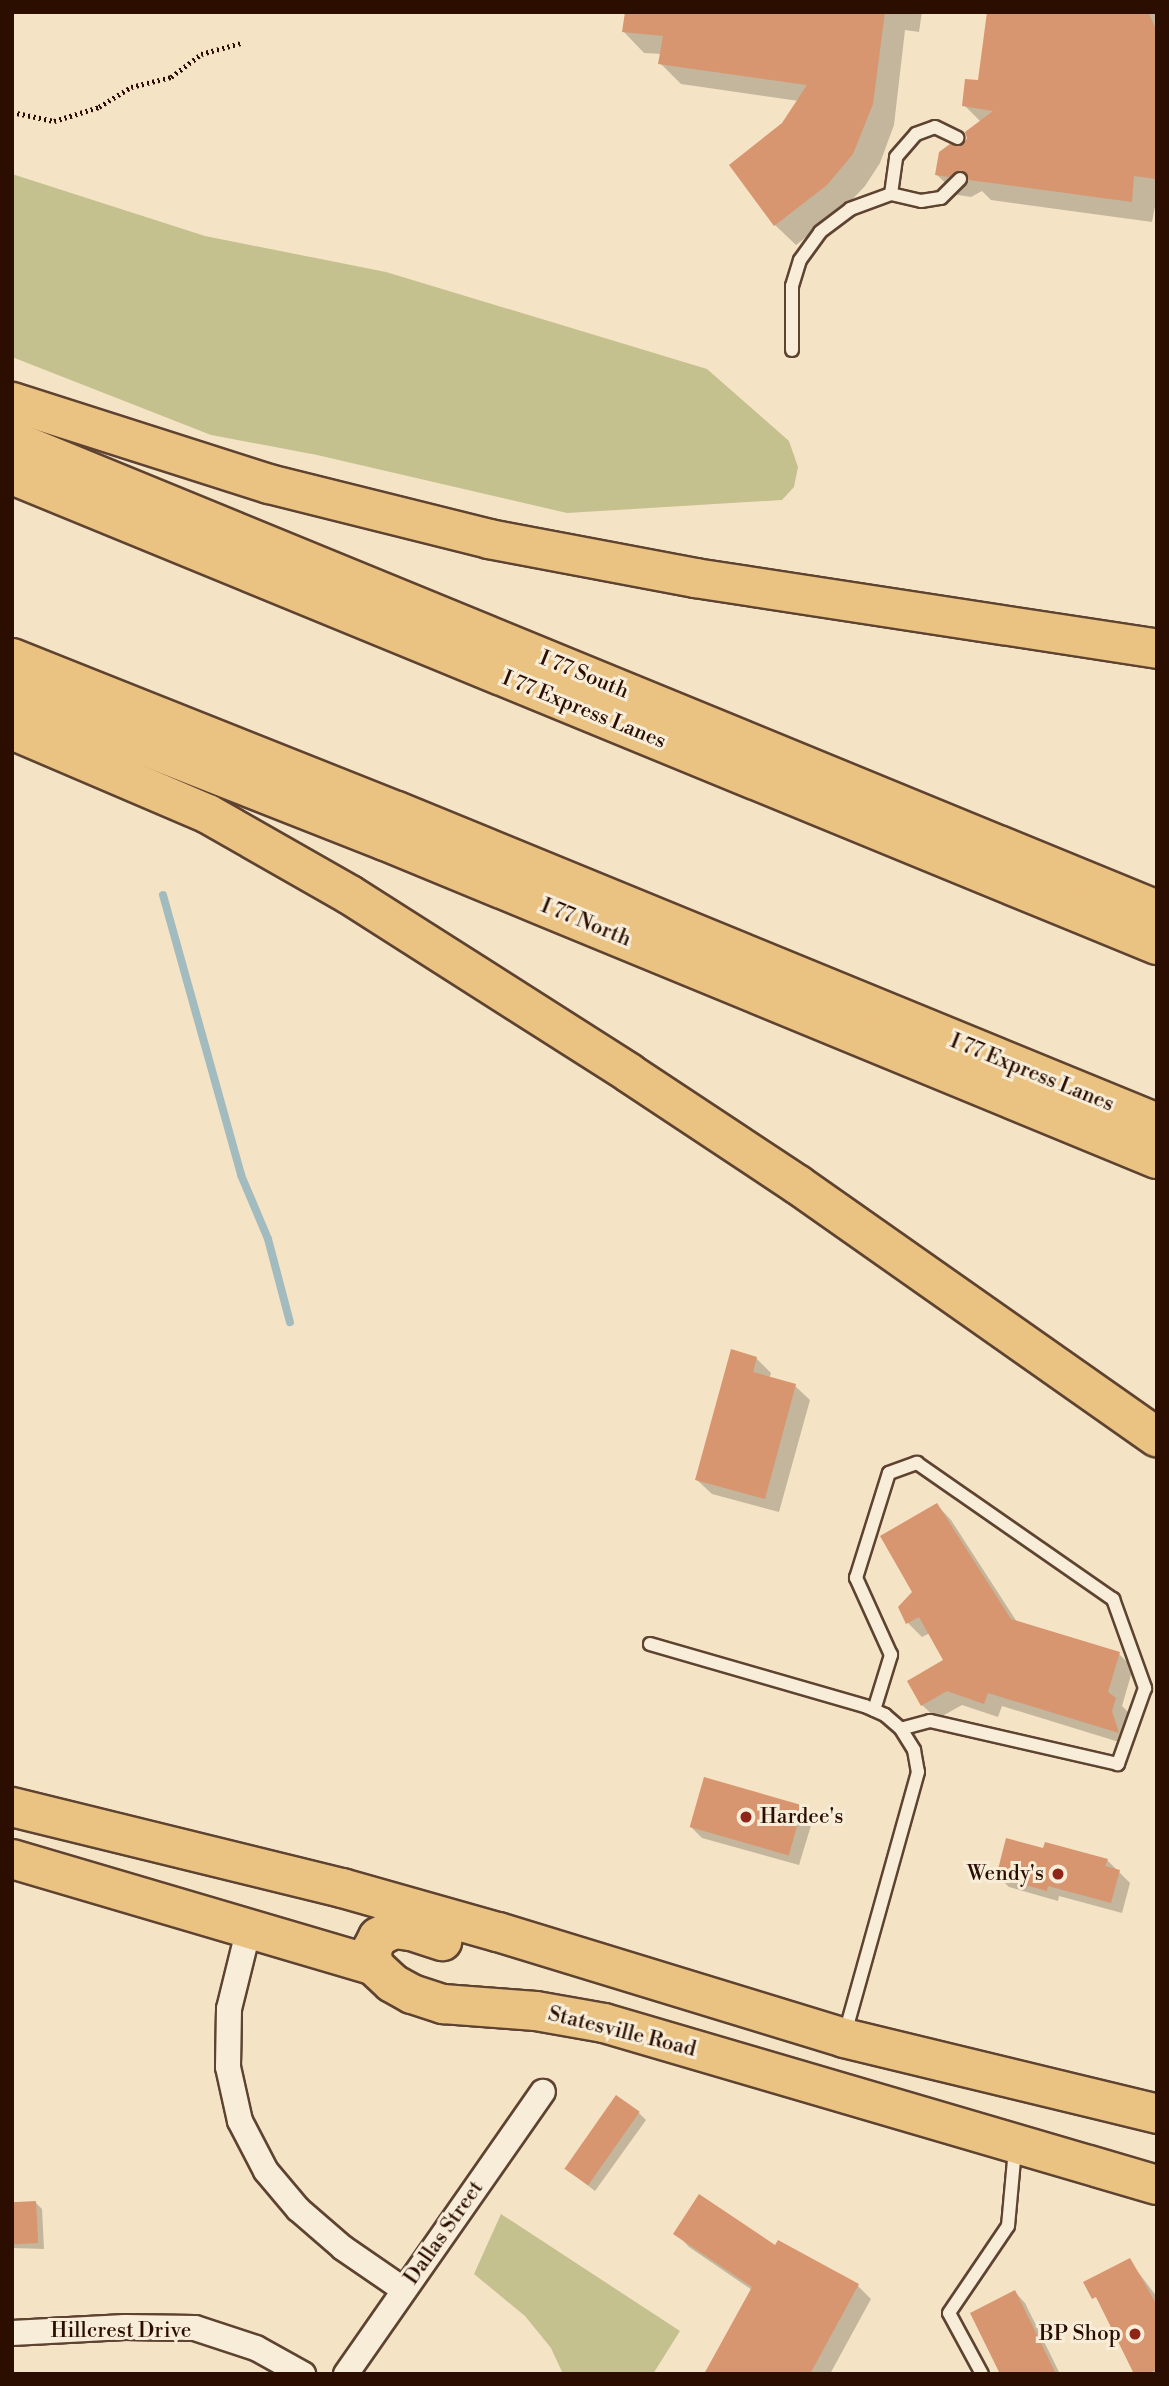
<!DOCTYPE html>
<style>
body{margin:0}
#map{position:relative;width:1169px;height:2386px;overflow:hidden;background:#f5e3c5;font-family:"Libre Bodoni",serif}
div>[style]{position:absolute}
.green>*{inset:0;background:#c4c18f}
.shadow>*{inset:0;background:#0003}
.stream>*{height:8px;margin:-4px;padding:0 4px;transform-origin:4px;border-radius:4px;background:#a2bbbf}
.building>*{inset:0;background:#d7966f;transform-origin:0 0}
.path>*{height:4.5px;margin-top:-2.25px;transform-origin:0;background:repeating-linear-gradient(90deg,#2b0e00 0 2px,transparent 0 5.5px)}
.roads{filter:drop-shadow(2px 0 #5e4331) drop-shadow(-2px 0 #5e4331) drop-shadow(0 2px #5e4331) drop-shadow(0 -2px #5e4331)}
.service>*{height:12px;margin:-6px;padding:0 6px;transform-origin:6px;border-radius:6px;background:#f8edd9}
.minor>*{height:24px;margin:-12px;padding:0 12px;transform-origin:12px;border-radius:12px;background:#f8edd9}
.primary>*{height:38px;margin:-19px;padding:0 19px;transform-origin:19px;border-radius:19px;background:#eac282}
.motorway>*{height:38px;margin:-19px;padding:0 19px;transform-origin:19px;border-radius:19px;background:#eac282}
.dots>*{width:19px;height:19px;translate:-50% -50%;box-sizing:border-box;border:4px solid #f8edd9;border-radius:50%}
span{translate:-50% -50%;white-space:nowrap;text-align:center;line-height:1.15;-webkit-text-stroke:6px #f8edd9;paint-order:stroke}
.street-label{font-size:21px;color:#2b0e00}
.poi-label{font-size:21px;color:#2b0e00}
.left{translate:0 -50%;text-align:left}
.right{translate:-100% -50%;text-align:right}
.frame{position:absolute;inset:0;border:14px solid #2b0e00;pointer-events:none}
</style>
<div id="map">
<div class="green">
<div style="clip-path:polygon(12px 174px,205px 236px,386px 272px,707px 369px,789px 441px,798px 467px,794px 487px,782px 500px,567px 513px,317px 455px,211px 435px,12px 357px)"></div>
<div style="clip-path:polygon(501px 2214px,680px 2331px,653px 2374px,563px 2374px,551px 2348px,525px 2316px,474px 2274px)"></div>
</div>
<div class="shadow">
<div style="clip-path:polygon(626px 12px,922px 12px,919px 32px,905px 30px,894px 125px,880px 163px,865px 186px,847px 205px,796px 245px,775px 225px,783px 124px,799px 101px,681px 84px,660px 63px,662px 54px,644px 53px,624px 32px)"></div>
<div style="clip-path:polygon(988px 12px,1157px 12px,1157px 196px,1152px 222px,991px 200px,982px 191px,971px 197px,958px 195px,937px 175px,965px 147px,981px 122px,964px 105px,980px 82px)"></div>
<div style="clip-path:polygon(756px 1358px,771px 1373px,769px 1379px,795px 1386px,810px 1400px,779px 1512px,712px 1494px,697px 1480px)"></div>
<div style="clip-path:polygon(937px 1505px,951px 1520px,1017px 1622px,1119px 1654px,1133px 1668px,1122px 1706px,1130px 1714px,1126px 1726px,1132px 1746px,1002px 1706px,998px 1717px,962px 1705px,937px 1719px,922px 1705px,946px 1661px,930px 1633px,922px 1637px,908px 1623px)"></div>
<div style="clip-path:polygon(705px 1779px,803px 1808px,813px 1819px,799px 1865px,702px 1838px,691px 1827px)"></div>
<div style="clip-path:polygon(1044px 1850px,1107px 1860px,1130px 1883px,1122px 1913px,1059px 1896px,1058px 1901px,1009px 1887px,998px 1876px)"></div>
<div style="clip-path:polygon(639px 2113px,646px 2120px,595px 2191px,566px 2169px)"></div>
<div style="clip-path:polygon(35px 2202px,42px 2209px,44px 2249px,12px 2248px,12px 2204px)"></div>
<div style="clip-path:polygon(676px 2233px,776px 2248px,779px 2242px,858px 2286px,871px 2299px,830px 2374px,706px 2374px,752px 2290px,689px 2247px)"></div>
<div style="clip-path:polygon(1129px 2260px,1157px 2297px,1157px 2374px,1136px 2374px,1103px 2307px,1086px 2283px)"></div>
<div style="clip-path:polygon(1015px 2292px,1025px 2303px,1060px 2374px,1002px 2374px)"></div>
</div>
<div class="stream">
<div style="left:163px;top:895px;width:291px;rotate:74.4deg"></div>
<div style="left:241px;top:1175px;width:69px;rotate:67.1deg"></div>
<div style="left:268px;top:1239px;width:86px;rotate:75.2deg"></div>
</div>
<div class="building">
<div style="clip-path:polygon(625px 12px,885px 12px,873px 104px,853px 154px,827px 185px,774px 226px,729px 165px,782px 123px,807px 85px,658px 64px,663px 36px,622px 32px)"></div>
<div style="clip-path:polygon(987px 12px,1148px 12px,1157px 31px,1157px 179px,1134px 176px,1132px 202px,969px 180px,962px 170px,949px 177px,935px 175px,939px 152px,950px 144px,963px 145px,967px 138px,965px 132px,993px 111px,962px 106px,965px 79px,978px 80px)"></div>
<div style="clip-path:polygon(731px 1349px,757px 1357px,753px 1372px,796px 1384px,765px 1499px,695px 1480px)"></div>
<div style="clip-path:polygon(937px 1503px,1011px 1619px,1120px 1652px,1108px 1692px,1116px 1698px,1112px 1711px,1119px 1733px,988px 1693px,984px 1704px,947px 1691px,921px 1706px,907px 1681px,943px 1660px,919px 1617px,906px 1624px,898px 1607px,912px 1592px,880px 1536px)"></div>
<div style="left:704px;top:1777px;width:103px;height:52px;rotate:16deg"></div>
<div style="clip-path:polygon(1006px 1838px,1043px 1848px,1045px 1842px,1108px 1859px,1105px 1866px,1120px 1870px,1111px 1903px,1048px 1886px,1047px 1891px,996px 1877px)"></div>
<div style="left:616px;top:2095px;width:29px;height:90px;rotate:35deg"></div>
<div style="clip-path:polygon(699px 2194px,775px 2245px,778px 2240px,859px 2284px,810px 2374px,704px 2374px,752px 2287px,673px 2234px)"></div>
<div style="left:36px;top:2201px;width:42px;height:24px;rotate:87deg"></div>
<div style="clip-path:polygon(1130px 2258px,1157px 2305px,1157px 2369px,1148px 2374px,1134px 2374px,1096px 2297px,1092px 2299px,1083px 2282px)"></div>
<div style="clip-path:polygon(1015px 2290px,1056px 2374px,1000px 2374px,970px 2313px)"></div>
</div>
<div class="path">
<div style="left:12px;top:112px;width:43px;rotate:12.1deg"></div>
<div style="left:54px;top:121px;width:47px;rotate:-17.3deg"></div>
<div style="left:99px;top:107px;width:38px;rotate:-32deg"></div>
<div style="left:131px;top:87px;width:41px;rotate:-14deg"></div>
<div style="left:171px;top:77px;width:38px;rotate:-37deg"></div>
<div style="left:201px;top:54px;width:41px;rotate:-15.4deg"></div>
</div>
<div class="roads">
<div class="service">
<div style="left:891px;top:194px;width:37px;rotate:-82deg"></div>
<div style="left:896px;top:157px;width:30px;rotate:-49deg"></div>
<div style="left:916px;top:134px;width:20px;rotate:-20deg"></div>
<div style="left:935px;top:127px;width:25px;rotate:26deg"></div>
<div style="left:792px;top:350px;width:64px;rotate:-90deg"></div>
<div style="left:792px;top:286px;width:27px;rotate:-73deg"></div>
<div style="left:800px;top:260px;width:34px;rotate:-54deg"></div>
<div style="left:820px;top:232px;width:38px;rotate:-37deg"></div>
<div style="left:850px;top:209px;width:44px;rotate:-20.1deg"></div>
<div style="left:891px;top:194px;width:31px;rotate:13deg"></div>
<div style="left:921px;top:201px;width:20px;rotate:-9deg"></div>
<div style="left:941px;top:198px;width:27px;rotate:-45deg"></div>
<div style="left:650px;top:1644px;width:224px;rotate:16.1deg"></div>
<div style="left:865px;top:1706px;width:22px;rotate:24deg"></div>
<div style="left:885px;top:1715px;width:21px;rotate:41deg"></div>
<div style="left:901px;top:1729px;width:25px;rotate:58deg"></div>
<div style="left:914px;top:1750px;width:22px;rotate:80deg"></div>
<div style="left:918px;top:1772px;width:272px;rotate:105.6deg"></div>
<div style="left:874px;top:1710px;width:58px;rotate:-72.8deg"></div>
<div style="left:891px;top:1655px;width:85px;rotate:-114.4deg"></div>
<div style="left:856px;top:1578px;width:110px;rotate:-72.6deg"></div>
<div style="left:889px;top:1473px;width:30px;rotate:-20deg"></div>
<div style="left:917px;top:1463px;width:239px;rotate:34.8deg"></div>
<div style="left:1113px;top:1599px;width:95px;rotate:70.2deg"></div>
<div style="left:1145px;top:1688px;width:81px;rotate:109.6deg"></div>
<div style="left:1118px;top:1764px;width:193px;rotate:-167.1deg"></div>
<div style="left:930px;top:1721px;width:30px;rotate:165deg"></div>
<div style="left:982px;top:2374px;width:69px;rotate:-118.4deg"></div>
<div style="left:949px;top:2313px;width:105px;rotate:-55.9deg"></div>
<div style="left:1008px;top:2226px;width:77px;rotate:-84.8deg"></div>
</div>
<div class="minor">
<div style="left:249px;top:1928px;width:83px;rotate:103.9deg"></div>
<div style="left:229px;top:2009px;width:58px;rotate:91deg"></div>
<div style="left:228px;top:2067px;width:55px;rotate:77.5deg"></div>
<div style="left:240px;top:2121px;width:56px;rotate:62.5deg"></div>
<div style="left:266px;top:2171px;width:50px;rotate:49.9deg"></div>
<div style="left:298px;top:2209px;width:60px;rotate:40.9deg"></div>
<div style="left:343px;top:2248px;width:74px;rotate:34.5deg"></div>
<div style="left:12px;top:2333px;width:113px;rotate:-3deg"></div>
<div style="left:125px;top:2327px;width:70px;rotate:0.8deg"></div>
<div style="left:195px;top:2328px;width:64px;rotate:18.2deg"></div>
<div style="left:256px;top:2348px;width:54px;rotate:29deg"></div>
<div style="left:346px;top:2374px;width:344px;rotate:-55.1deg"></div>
</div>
<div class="primary">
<div style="left:12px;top:1807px;width:340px;rotate:13.8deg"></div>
<div style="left:342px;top:1888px;width:162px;rotate:15.8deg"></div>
<div style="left:498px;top:1932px;width:362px;rotate:17deg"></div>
<div style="left:844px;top:2038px;width:322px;rotate:13.6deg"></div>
<div style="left:12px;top:1859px;width:376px;rotate:16.4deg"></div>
<div style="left:373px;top:1965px;width:26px;rotate:43deg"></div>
<div style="left:392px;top:1983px;width:23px;rotate:29deg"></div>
<div style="left:412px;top:1994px;width:33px;rotate:18deg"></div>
<div style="left:443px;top:2004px;width:93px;rotate:4.3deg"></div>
<div style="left:536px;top:2011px;width:69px;rotate:10deg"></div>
<div style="left:604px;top:2023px;width:576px;rotate:16.33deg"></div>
<div style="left:373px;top:1965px;width:16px;rotate:-94deg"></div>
<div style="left:372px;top:1949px;width:13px;rotate:-63deg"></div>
<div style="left:378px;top:1937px;width:18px;rotate:-27deg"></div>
<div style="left:394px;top:1929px;width:17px;rotate:7deg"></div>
<div style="left:411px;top:1931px;width:33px;rotate:18deg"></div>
</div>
<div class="motorway">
<div style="left:12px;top:402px;width:270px;rotate:17.7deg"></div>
<div style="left:269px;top:484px;width:227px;rotate:14deg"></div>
<div style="left:489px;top:539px;width:210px;rotate:10.7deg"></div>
<div style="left:695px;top:578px;width:467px;rotate:8.7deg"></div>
<div style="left:12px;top:440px;width:1238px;rotate:22.32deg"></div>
<div style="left:12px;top:475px;width:1238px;rotate:22.32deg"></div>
<div style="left:12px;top:658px;width:414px;rotate:21.7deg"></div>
<div style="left:397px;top:811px;width:822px;rotate:22.32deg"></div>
<div style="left:12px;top:694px;width:401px;rotate:21.5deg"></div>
<div style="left:385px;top:841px;width:835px;rotate:22.39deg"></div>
<div style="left:12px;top:730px;width:213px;rotate:23.2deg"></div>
<div style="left:208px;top:814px;width:163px;rotate:29.7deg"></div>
<div style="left:350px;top:895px;width:331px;rotate:32.5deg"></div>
<div style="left:629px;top:1073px;width:203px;rotate:33.5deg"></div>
<div style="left:798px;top:1185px;width:439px;rotate:35.1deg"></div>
</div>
</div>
<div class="dots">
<div style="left:746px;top:1817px;background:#8f2418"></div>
<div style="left:1058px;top:1874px;background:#8f2418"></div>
<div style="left:1135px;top:2334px;background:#8f2418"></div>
</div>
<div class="street-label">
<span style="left:584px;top:675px;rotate:22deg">I 77 South</span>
<span style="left:584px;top:710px;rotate:22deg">I 77 Express Lanes</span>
<span style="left:586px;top:923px;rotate:22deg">I 77 North</span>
<span style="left:1032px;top:1073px;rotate:22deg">I 77 Express Lanes</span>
<span style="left:622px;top:2032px;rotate:14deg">Statesville Road</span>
<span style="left:444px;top:2233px;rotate:-55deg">Dallas Street</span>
<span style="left:121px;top:2331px">Hillcrest Drive</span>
</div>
<div class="poi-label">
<span class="left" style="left:760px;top:1817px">Hardee's</span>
<span class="right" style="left:1044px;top:1874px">Wendy's</span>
<span class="right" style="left:1121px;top:2334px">BP Shop</span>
</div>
<div class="frame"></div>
</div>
